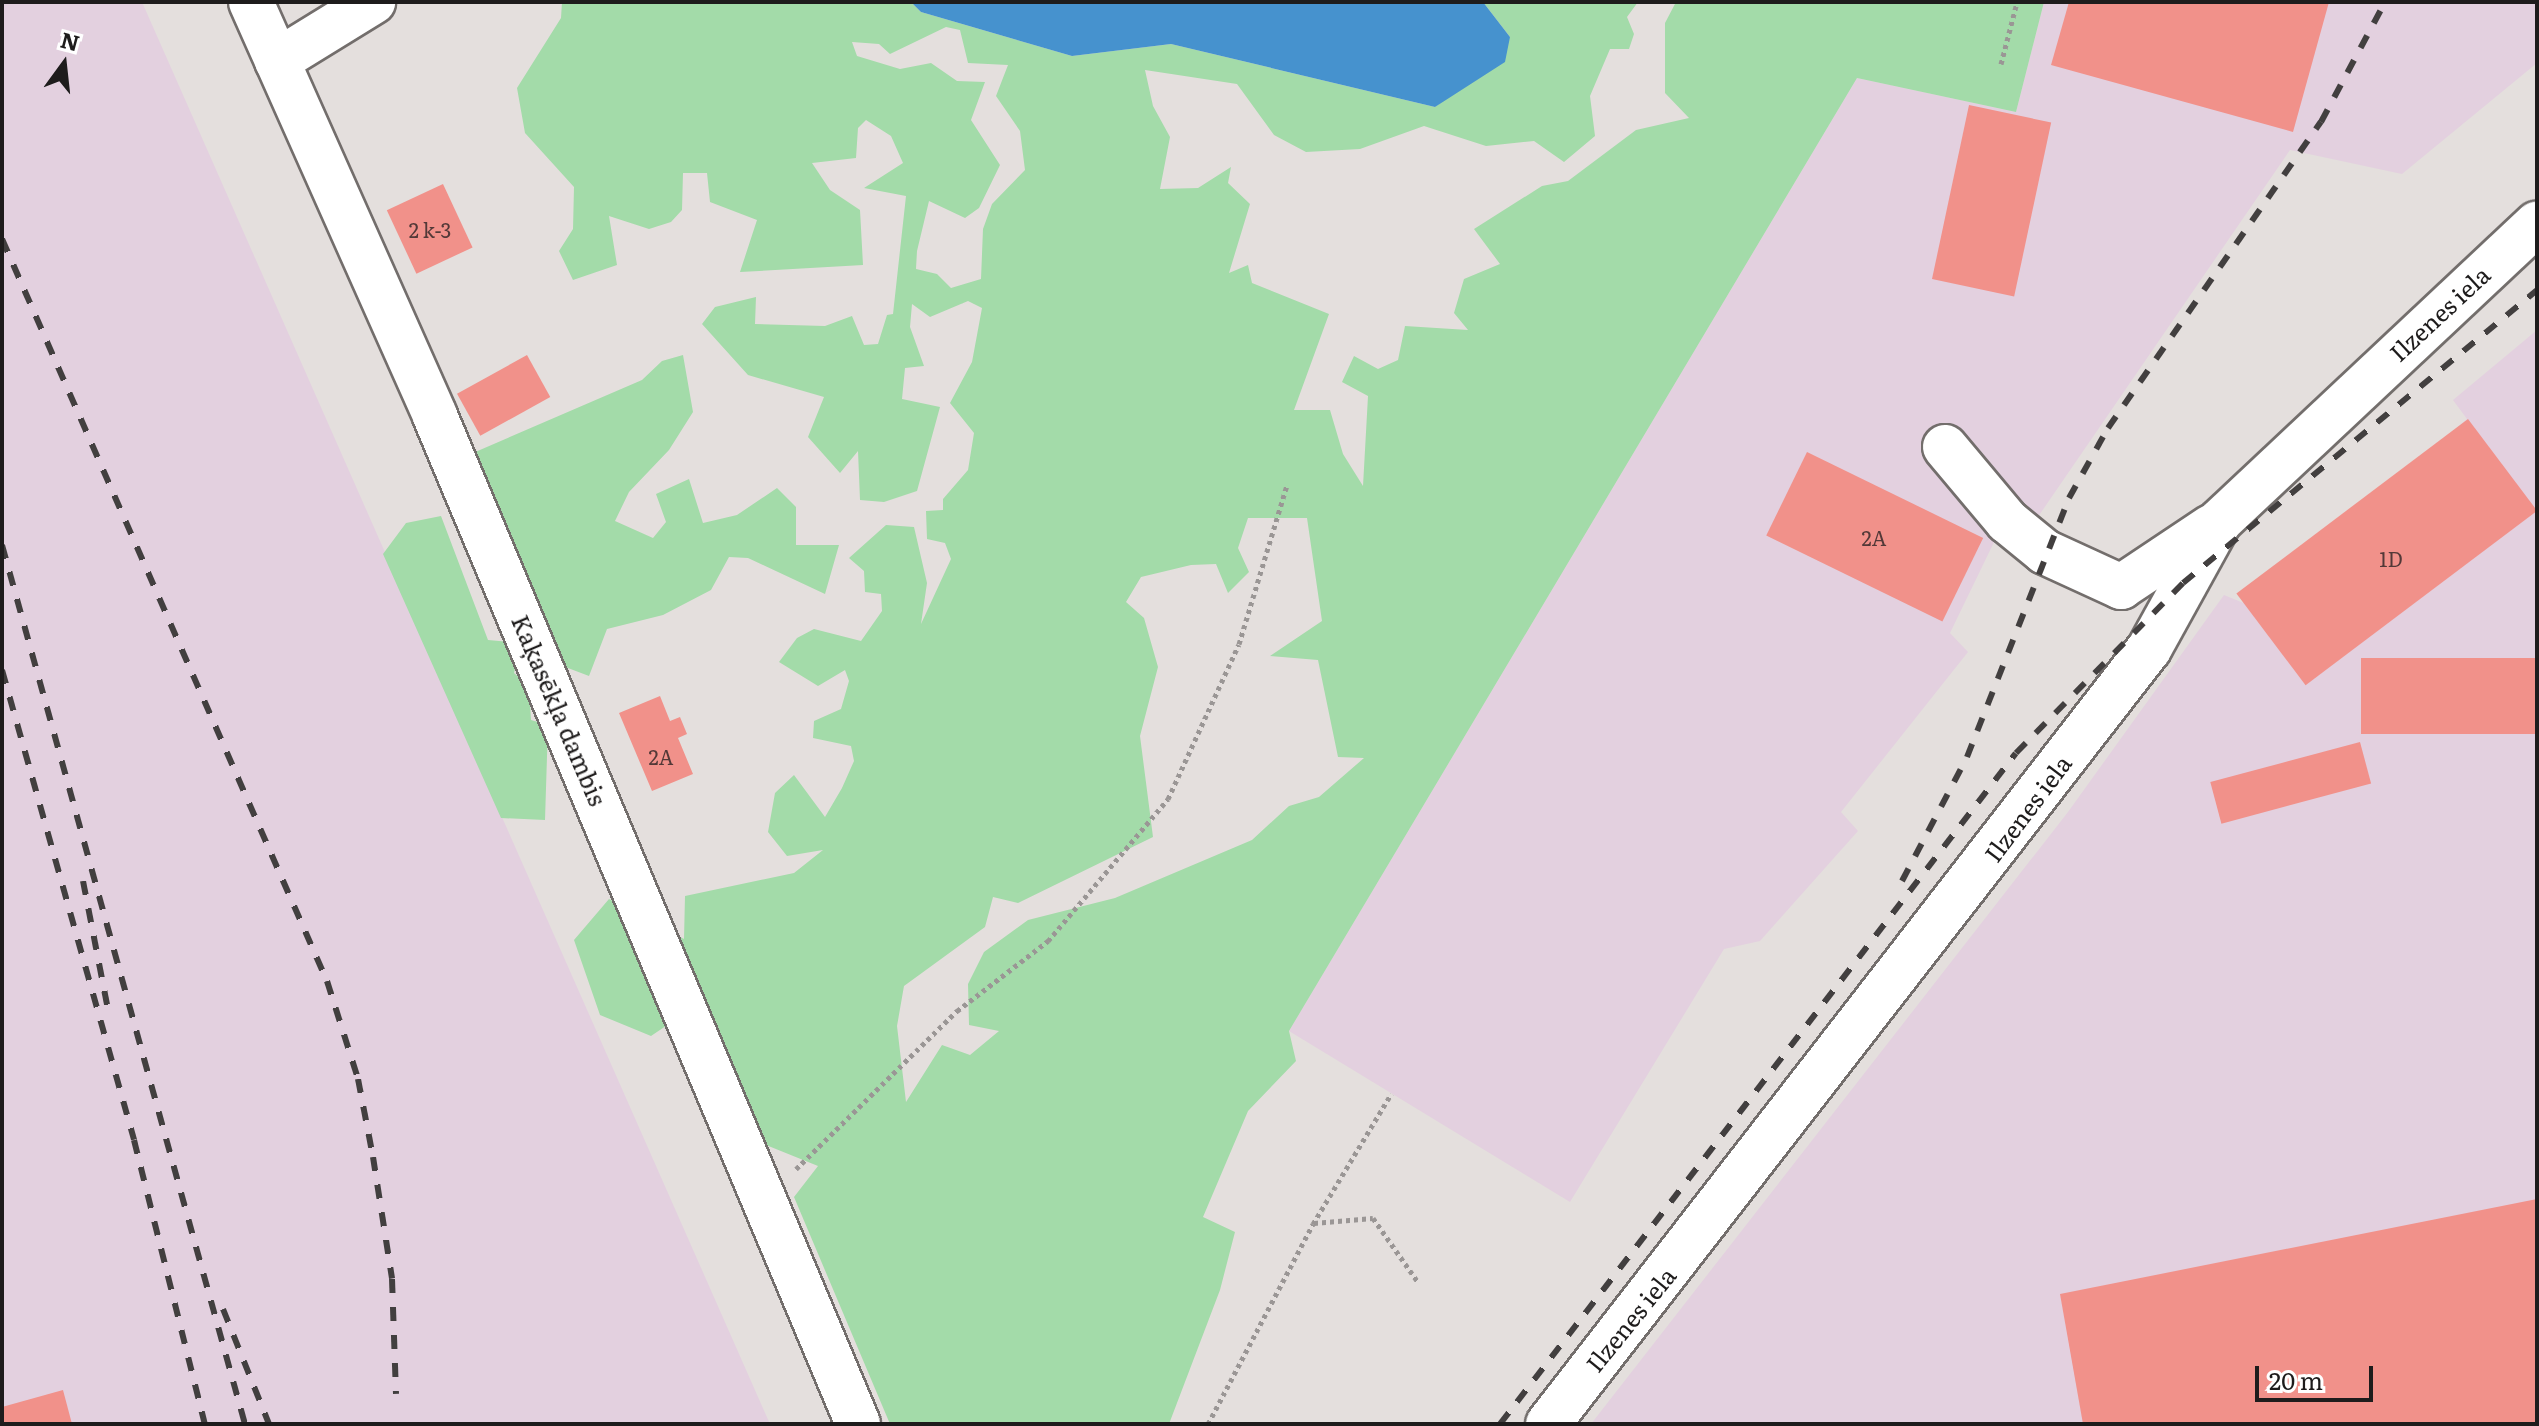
<!DOCTYPE html>
<meta charset="utf-8">
<style>
body{margin:0}
#map{position:relative;width:2539px;height:1426px;overflow:hidden;background:#e4dfdd;font-family:Literata,serif}
div>[style]{position:absolute}
.industrial>*{inset:0;background:#e3d0df}
.green>*{inset:0;background:#a3dba9}
.water>*{inset:0;background:#4692ce}
.building>*{inset:0;background:#f1918a;transform-origin:0 0}
.path>*{height:5px;margin-top:-2.5px;transform-origin:0;background:repeating-linear-gradient(90deg,#9a9695 0 4px,transparent 0 8px)}
.roads{filter:drop-shadow(2px 0 #736e6c) drop-shadow(-2px 0 #736e6c) drop-shadow(0 2px #736e6c) drop-shadow(0 -2px #736e6c)}
.minor>*{height:44px;margin:-22px;padding:0 22px;transform-origin:22px;border-radius:22px;background:#fff}
.rail>*{height:6px;margin-top:-3px;transform-origin:0;background:repeating-linear-gradient(90deg,#423f3f 0 14px,transparent 0 28px)}
span{translate:-50% -50%;white-space:nowrap;text-align:center;line-height:1.15;-webkit-text-stroke:6px #fff;paint-order:stroke}
.number-label{font-size:20px;color:#533938}
.number-label span{-webkit-text-stroke-width:0}
.street-label{font-size:24px;color:#1e1c1c}
.frame{position:absolute;inset:0;border:4px solid #1e1c1c;pointer-events:none}
.north{position:absolute;left:24px;top:24px;width:80px;height:80px;-webkit-text-stroke:6px #fff;paint-order:stroke;rotate:15deg;font-size:22px;font-weight:700;line-height:32px;text-align:center;color:#1e1c1c}
.north::after{content:'';display:block;margin:auto;width:28px;height:36px;background:#1e1c1c;clip-path:polygon(50% 0,100% 100%,50% 72%,0 100%)}
.scale{position:absolute;left:2255px;top:1366px;width:118px;height:36px;box-sizing:border-box;border:4px solid #1e1c1c;border-top:0;padding-left:10px;font-size:24px;line-height:28px;white-space:nowrap;color:#1e1c1c;-webkit-text-stroke:6px #fff;paint-order:stroke}
</style>
<div id="map">
<div class="industrial">
<div style="clip-path:polygon(2px 2px,142px 2px,770px 1424px,2px 1424px)"></div>
<div style="clip-path:polygon(2044px 2px,2537px 2px,2537px 63px,2402px 174px,2290px 150px,2031px 527px,1996px 538px,1950px 633px,1968px 652px,1841px 812px,1858px 831px,1760px 941px,1724px 949px,1570px 1202px,1289px 1031px,1857px 78px,2016px 112px)"></div>
<div style="clip-path:polygon(2537px 330px,2537px 1424px,1591px 1424px,2068px 812px,2224px 595px,2246px 604px,2467px 419px,2453px 400px)"></div>
</div>
<div class="green">
<div style="clip-path:polygon(evenodd,562px 2px,911px 2px,921px 12px,1072px 56px,1171px 44px,1435px 107px,1465px 85px,1510px 37px,1483px 2px,1638px 2px,1627px 17px,1634px 34px,1629px 49px,1610px 49px,1590px 96px,1595px 136px,1564px 162px,1534px 141px,1486px 146px,1424px 126px,1360px 149px,1306px 152px,1274px 135px,1237px 84px,1145px 70px,1153px 106px,1170px 137px,1160px 189px,1198px 188px,1231px 167px,1228px 183px,1250px 204px,1229px 273px,1248px 265px,1252px 283px,1329px 314px,1294px 410px,1330px 410px,1343px 454px,1363px 486px,1368px 396px,1342px 382px,1354px 356px,1378px 369px,1398px 360px,1405px 326px,1468px 330px,1454px 313px,1464px 279px,1500px 264px,1474px 229px,1542px 186px,1568px 181px,1636px 130px,1689px 118px,1665px 93px,1665px 23px,1676px 2px,2044px 2px,2016px 112px,1857px 78px,1289px 1031px,1296px 1061px,1248px 1111px,1203px 1217px,1235px 1232px,1220px 1290px,1169px 1424px,890px 1424px,794px 1197px,818px 1166px,766px 1145px,703px 1001px,651px 1036px,600px 1015px,574px 940px,609px 899px,684px 939px,685px 896px,794px 873px,823px 850px,787px 856px,768px 832px,775px 793px,794px 775px,825px 817px,842px 788px,854px 761px,851px 746px,813px 738px,814px 721px,841px 709px,849px 681px,845px 670px,818px 686px,779px 662px,797px 638px,814px 629px,861px 641px,882px 611px,881px 594px,865px 592px,864px 571px,849px 558px,886px 525px,914px 527px,927px 583px,921px 624px,951px 559px,945px 543px,927px 539px,926px 511px,943px 510px,943px 499px,968px 470px,974px 433px,950px 403px,972px 362px,982px 308px,968px 301px,930px 317px,912px 304px,910px 327px,924px 366px,905px 368px,902px 399px,940px 407px,917px 491px,884px 502px,860px 500px,858px 451px,840px 473px,808px 437px,824px 397px,748px 375px,702px 324px,715px 307px,756px 297px,755px 324px,825px 326px,852px 316px,864px 345px,878px 344px,887px 315px,893px 314px,906px 196px,864px 188px,903px 163px,891px 136px,866px 120px,858px 128px,856px 158px,812px 163px,830px 190px,860px 210px,863px 265px,740px 272px,757px 220px,710px 202px,707px 173px,683px 173px,682px 210px,671px 222px,649px 229px,609px 216px,617px 265px,573px 280px,559px 251px,573px 229px,574px 187px,525px 133px,517px 88px,561px 18px,562px 2px,946px 27px,960px 30px,968px 63px,1008px 65px,996px 96px,1020px 131px,1025px 170px,992px 204px,983px 229px,981px 279px,951px 288px,937px 274px,916px 269px,917px 251px,929px 201px,965px 218px,979px 208px,1000px 165px,971px 120px,985px 82px,957px 81px,931px 63px,900px 69px,857px 56px,852px 42px,879px 44px,890px 54px,946px 27px,562px 2px,1248px 518px,1307px 518px,1322px 621px,1270px 656px,1318px 660px,1338px 757px,1364px 758px,1319px 797px,1289px 806px,1252px 840px,1115px 898px,1028px 920px,984px 952px,968px 984px,969px 1025px,999px 1031px,970px 1055px,942px 1045px,906px 1102px,897px 1026px,904px 986px,985px 927px,993px 897px,1018px 903px,1153px 837px,1140px 736px,1158px 667px,1144px 618px,1126px 602px,1141px 577px,1191px 565px,1216px 564px,1228px 593px,1249px 572px,1238px 548px,1248px 518px)"></div>
<div style="clip-path:polygon(683px 355px,693px 412px,669px 450px,629px 492px,615px 521px,653px 538px,666px 522px,656px 494px,689px 479px,703px 523px,737px 515px,777px 488px,796px 507px,796px 545px,839px 545px,825px 594px,748px 558px,729px 557px,711px 590px,663px 615px,607px 629px,589px 676px,560px 665px,466px 456px,642px 380px,662px 361px)"></div>
<div style="clip-path:polygon(441px 516px,488px 640px,521px 643px,514px 673px,529px 686px,531px 720px,548px 725px,545px 820px,501px 818px,383px 554px,406px 523px)"></div>
</div>
<div class="water">
<div style="clip-path:polygon(911px 2px,1483px 2px,1510px 37px,1505px 62px,1435px 107px,1171px 44px,1072px 56px,921px 12px)"></div>
</div>
<div class="building">
<div style="clip-path:polygon(2069px 2px,2329px 2px,2293px 132px,2051px 65px)"></div>
<div style="left:1969px;top:105px;width:84px;height:178px;rotate:12deg"></div>
<div style="left:443px;top:184px;width:70px;height:62px;rotate:65deg"></div>
<div style="left:527px;top:355px;width:48px;height:80px;rotate:61deg"></div>
<div style="left:2468px;top:419px;width:115px;height:290px;rotate:53deg"></div>
<div style="left:1807px;top:452px;width:196px;height:93px;rotate:26deg"></div>
<div style="left:2537px;top:658px;width:76px;height:176px;rotate:90deg"></div>
<div style="clip-path:polygon(660px 696px,670px 721px,680px 717px,687px 734px,678px 738px,693px 774px,652px 791px,619px 713px)"></div>
<div style="left:2360px;top:742px;width:43px;height:155px;rotate:75deg"></div>
<div style="clip-path:polygon(2537px 1199px,2537px 1424px,2083px 1424px,2060px 1294px)"></div>
<div style="clip-path:polygon(63px 1390px,72px 1424px,2px 1424px,2px 1407px)"></div>
</div>
<div class="path">
<div style="left:2001px;top:64px;width:64px;rotate:-75.5deg"></div>
<div style="left:796px;top:1169px;width:226px;rotate:-44.5deg"></div>
<div style="left:957px;top:1011px;width:115px;rotate:-37.6deg"></div>
<div style="left:1048px;top:941px;width:186px;rotate:-49.8deg"></div>
<div style="left:1168px;top:799px;width:170px;rotate:-65.4deg"></div>
<div style="left:1239px;top:644px;width:166px;rotate:-73.2deg"></div>
<div style="left:1314px;top:1223px;width:59px;rotate:-4.8deg"></div>
<div style="left:1373px;top:1218px;width:78px;rotate:54.9deg"></div>
<div style="left:1208px;top:1424px;width:226px;rotate:-62.3deg"></div>
<div style="left:1313px;top:1224px;width:152px;rotate:-59deg"></div>
</div>
<div class="roads">
<div class="minor">
<div style="left:251px;top:2px;width:453px;rotate:66deg"></div>
<div style="left:435px;top:416px;width:1093px;rotate:67.23deg"></div>
<div style="left:277px;top:61px;width:113px;rotate:-31.6deg"></div>
<div style="left:1945px;top:447px;width:97px;rotate:50deg"></div>
<div style="left:2007px;top:521px;width:49px;rotate:39.2deg"></div>
<div style="left:2045px;top:552px;width:84px;rotate:24.7deg"></div>
<div style="left:2121px;top:587px;width:108px;rotate:-33.7deg"></div>
<div style="left:1548px;top:1424px;width:981px;rotate:-52.21deg"></div>
<div style="left:2149px;top:649px;width:145px;rotate:-61.1deg"></div>
<div style="left:2219px;top:522px;width:436px;rotate:-43.2deg"></div>
</div>
</div>
<div class="rail">
<div style="left:2px;top:239px;width:810px;rotate:66.35deg"></div>
<div style="left:327px;top:981px;width:103px;rotate:72.4deg"></div>
<div style="left:358px;top:1079px;width:79px;rotate:79.1deg"></div>
<div style="left:373px;top:1157px;width:123px;rotate:81.1deg"></div>
<div style="left:392px;top:1279px;width:115px;rotate:88deg"></div>
<div style="left:2px;top:545px;width:912px;rotate:74.55deg"></div>
<div style="left:2px;top:670px;width:488px;rotate:74.3deg"></div>
<div style="left:134px;top:1140px;width:293px;rotate:76deg"></div>
<div style="left:83px;top:881px;width:136px;rotate:79deg"></div>
<div style="left:1902px;top:881px;width:140px;rotate:-62.3deg"></div>
<div style="left:1967px;top:757px;width:278px;rotate:-68.5deg"></div>
<div style="left:2069px;top:498px;width:80px;rotate:-60.9deg"></div>
<div style="left:2108px;top:428px;width:373px;rotate:-55.2deg"></div>
<div style="left:2321px;top:122px;width:136px;rotate:-61.9deg"></div>
<div style="left:223px;top:1309px;width:124px;rotate:68.2deg"></div>
<div style="left:1500px;top:1424px;width:846px;rotate:-52.44deg"></div>
<div style="left:2016px;top:753px;width:238px;rotate:-45.5deg"></div>
<div style="left:2183px;top:583px;width:460px;rotate:-39.6deg"></div>
</div>
<div class="number-label">
<span style="left:430px;top:229px">2 k-3</span>
<span style="left:1874px;top:537px">2A</span>
<span style="left:2391px;top:558px">1D</span>
<span style="left:661px;top:756px">2A</span>
</div>
<div class="street-label">
<span style="left:2439px;top:313px;rotate:-43deg">Ilzenes iela</span>
<span style="left:560px;top:710px;rotate:67deg">Kaķasēkļa dambis</span>
<span style="left:2027px;top:808px;rotate:-53deg">Ilzenes iela</span>
<span style="left:1630px;top:1319px;rotate:-51deg">Ilzenes iela</span>
</div>
<div class="frame"></div>
<div class="north">N</div>
<div class="scale">20 m</div>
</div>
